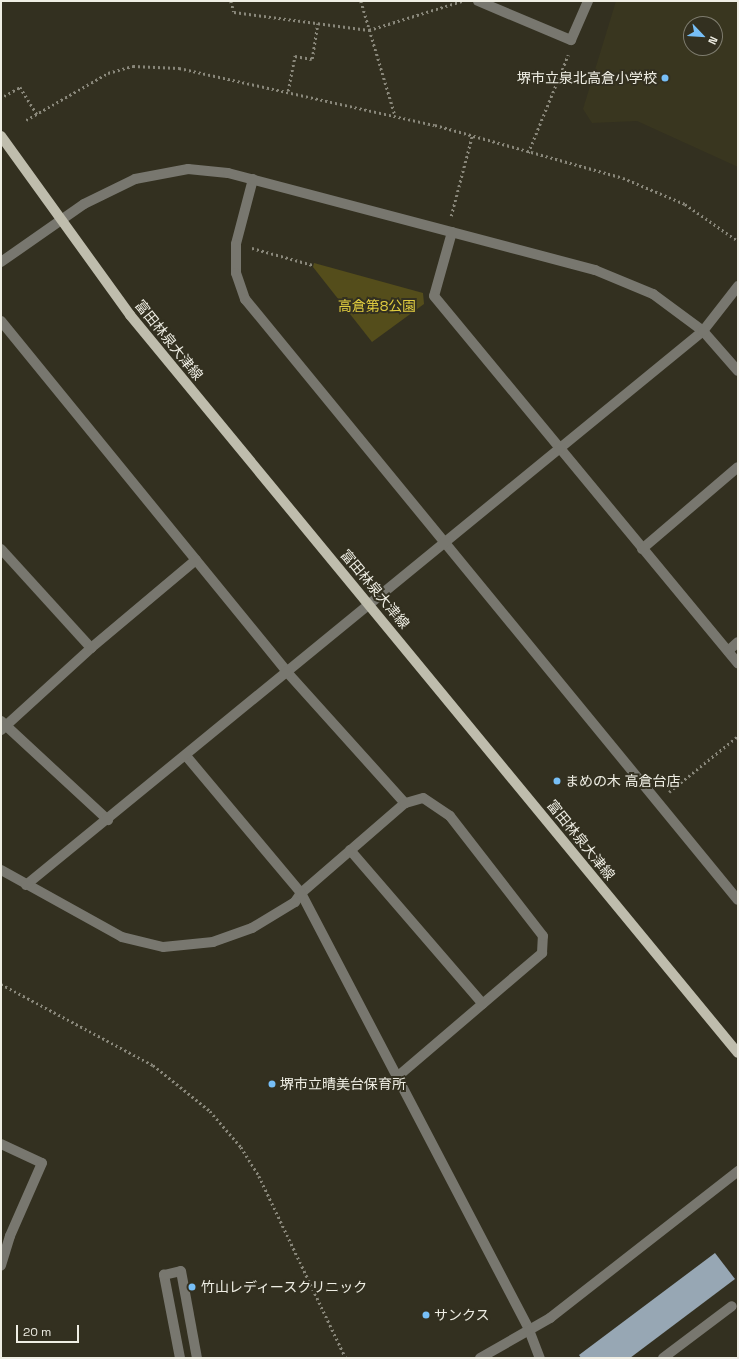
<!DOCTYPE html>
<meta charset="utf-8">
<style>
body{margin:0}
#map{position:relative;width:739px;height:1359px;overflow:hidden;background:#333020;font-family:"Space Grotesk","Noto Sans JP",sans-serif}
div>[style]{position:absolute}
.built>*{inset:0;background:#39361f}
.green>*{inset:0;background:#544d1b}
.building>*{inset:0;background:#97a7b4}
.path>*{height:2.5px;margin-top:-1.25px;transform-origin:0;background:repeating-linear-gradient(90deg,#89877a 0 2px,transparent 0 5px)}
.minor>*{height:10px;margin:-5px;padding:0 5px;transform-origin:5px;border-radius:5px;background:#78776f}
.major>*{height:10px;margin:-5px;padding:0 5px;transform-origin:5px;border-radius:5px;background:#bfbdad}
.dots>*{width:11px;height:11px;translate:-50% -50%;box-sizing:border-box;border:2px solid #333020;border-radius:50%}
span{translate:-50% -50%;white-space:nowrap;text-align:center;line-height:1.15;-webkit-text-stroke:4px #333020;paint-order:stroke}
.poi-label{font-size:14px;color:#efeee4}
.right{translate:-100% -50%;text-align:right}
.left{translate:0 -50%;text-align:left}
.park-label{font-size:14px;color:#e0cc3f}
.street-label{font-size:14px;color:#efeee4}
.frame{position:absolute;inset:0;border:2px solid #efeee4;pointer-events:none}
.north{position:absolute;left:683px;top:16px;width:40px;height:40px;box-sizing:border-box;background:#333020;border:1px solid #7e7c6e;border-radius:50%;rotate:115deg;font-size:11px;font-weight:700;line-height:16px;text-align:center;color:#efeee4}
.north::after{content:'';display:block;margin:auto;width:14px;height:18px;background:#77bff7;clip-path:polygon(50% 0,100% 100%,50% 72%,0 100%)}
.scale{position:absolute;left:16px;top:1325px;width:63px;height:18px;box-sizing:border-box;border:2px solid #efeee4;border-top:0;padding-left:5px;font-size:12px;line-height:14px;white-space:nowrap;color:#efeee4;-webkit-text-stroke:3px #333020;paint-order:stroke}
</style>
<div id="map">
<div class="built">
<div style="clip-path:polygon(evenodd,616px 1px,738px 1px,738px 167px,637px 121px,592px 123px,583px 109px,616px 1px,691px 24px,715px 24px,715px 48px,691px 48px,691px 24px)"></div>
</div>
<div class="green">
<div style="clip-path:polygon(314px 263px,423px 293px,424px 304px,372px 342px,313px 267px)"></div>
</div>
<div class="building">
<div style="clip-path:polygon(715px 1253px,735px 1279px,630px 1358px,581px 1358px,579px 1355px)"></div>
</div>
<div class="path">
<div style="left:231px;top:1px;width:11px;rotate:75deg"></div>
<div style="left:234px;top:12px;width:136px;rotate:7.6deg"></div>
<div style="left:369px;top:30px;width:97px;rotate:-17.3deg"></div>
<div style="left:361px;top:1px;width:119px;rotate:73.4deg"></div>
<div style="left:288px;top:91px;width:36px;rotate:-79deg"></div>
<div style="left:295px;top:56px;width:17px;rotate:10deg"></div>
<div style="left:312px;top:59px;width:36px;rotate:-81deg"></div>
<div style="left:4px;top:96px;width:18px;rotate:-29deg"></div>
<div style="left:20px;top:87px;width:32px;rotate:58deg"></div>
<div style="left:26px;top:120px;width:95px;rotate:-29.8deg"></div>
<div style="left:108px;top:73px;width:26px;rotate:-16deg"></div>
<div style="left:133px;top:66px;width:46px;rotate:2.5deg"></div>
<div style="left:179px;top:68px;width:262px;rotate:12.6deg"></div>
<div style="left:435px;top:125px;width:195px;rotate:15.7deg"></div>
<div style="left:623px;top:178px;width:67px;rotate:22.8deg"></div>
<div style="left:685px;top:204px;width:65px;rotate:34.9deg"></div>
<div style="left:528px;top:153px;width:106px;rotate:-67.8deg"></div>
<div style="left:451px;top:216px;width:83px;rotate:-75.3deg"></div>
<div style="left:252px;top:248px;width:63px;rotate:15.6deg"></div>
<div style="left:669px;top:792px;width:89px;rotate:-39.1deg"></div>
<div style="left:1px;top:984px;width:172px;rotate:28.1deg"></div>
<div style="left:153px;top:1065px;width:73px;rotate:38.9deg"></div>
<div style="left:210px;top:1111px;width:48px;rotate:49.3deg"></div>
<div style="left:241px;top:1147px;width:34px;rotate:58deg"></div>
<div style="left:259px;top:1176px;width:202px;rotate:64.5deg"></div>
</div>
<div class="minor">
<div style="left:478px;top:1px;width:101px;rotate:22.8deg"></div>
<div style="left:571px;top:40px;width:43px;rotate:-66.4deg"></div>
<div style="left:253px;top:179px;width:67px;rotate:104.7deg"></div>
<div style="left:236px;top:244px;width:29px;rotate:90deg"></div>
<div style="left:236px;top:273px;width:28px;rotate:71deg"></div>
<div style="left:245px;top:299px;width:777px;rotate:50.64deg"></div>
<div style="left:452px;top:232px;width:66px;rotate:105.7deg"></div>
<div style="left:434px;top:296px;width:477px;rotate:50.4deg"></div>
<div style="left:1px;top:262px;width:101px;rotate:-34.9deg"></div>
<div style="left:84px;top:204px;width:57px;rotate:-26.1deg"></div>
<div style="left:135px;top:179px;width:54px;rotate:-10.7deg"></div>
<div style="left:188px;top:169px;width:40px;rotate:5.7deg"></div>
<div style="left:228px;top:173px;width:380px;rotate:14.8deg"></div>
<div style="left:595px;top:270px;width:63px;rotate:22.5deg"></div>
<div style="left:653px;top:294px;width:62px;rotate:36.5deg"></div>
<div style="left:703px;top:331px;width:53px;rotate:48.8deg"></div>
<div style="left:1px;top:321px;width:451px;rotate:50.8deg"></div>
<div style="left:286px;top:671px;width:178px;rotate:48deg"></div>
<div style="left:405px;top:803px;width:138px;rotate:139.1deg"></div>
<div style="left:301px;top:893px;width:11px;rotate:124deg"></div>
<div style="left:295px;top:902px;width:50px;rotate:148.8deg"></div>
<div style="left:252px;top:928px;width:41px;rotate:160.3deg"></div>
<div style="left:213px;top:942px;width:50px;rotate:174.3deg"></div>
<div style="left:163px;top:947px;width:42px;rotate:-166.3deg"></div>
<div style="left:122px;top:937px;width:138px;rotate:-151deg"></div>
<div style="left:1px;top:549px;width:134px;rotate:47.7deg"></div>
<div style="left:642px;top:549px;width:126px;rotate:-40.5deg"></div>
<div style="left:728px;top:651px;width:13px;rotate:-42deg"></div>
<div style="left:1px;top:721px;width:146px;rotate:42.8deg"></div>
<div style="left:1px;top:730px;width:122px;rotate:-42.3deg"></div>
<div style="left:91px;top:648px;width:137px;rotate:-40deg"></div>
<div style="left:187px;top:757px;width:177px;rotate:50deg"></div>
<div style="left:301px;top:893px;width:493px;rotate:62.4deg"></div>
<div style="left:529px;top:1330px;width:30px;rotate:69deg"></div>
<div style="left:350px;top:850px;width:203px;rotate:49.2deg"></div>
<div style="left:26px;top:885px;width:875px;rotate:-39.29deg"></div>
<div style="left:703px;top:331px;width:57px;rotate:-52.1deg"></div>
<div style="left:397px;top:1077px;width:191px;rotate:-40.5deg"></div>
<div style="left:542px;top:953px;width:17px;rotate:-87deg"></div>
<div style="left:543px;top:936px;width:152px;rotate:-127.8deg"></div>
<div style="left:450px;top:816px;width:32px;rotate:-146deg"></div>
<div style="left:423px;top:798px;width:19px;rotate:164deg"></div>
<div style="left:1px;top:1144px;width:45px;rotate:24.9deg"></div>
<div style="left:42px;top:1163px;width:80px;rotate:113.7deg"></div>
<div style="left:10px;top:1236px;width:31px;rotate:107deg"></div>
<div style="left:180px;top:1358px;width:85px;rotate:-100.9deg"></div>
<div style="left:164px;top:1275px;width:17px;rotate:-13deg"></div>
<div style="left:181px;top:1271px;width:88px;rotate:79.6deg"></div>
<div style="left:480px;top:1358px;width:81px;rotate:-29.7deg"></div>
<div style="left:550px;top:1318px;width:239px;rotate:-38deg"></div>
<div style="left:663px;top:1358px;width:86px;rotate:-37deg"></div>
</div>
<div class="major">
<div style="left:1px;top:136px;width:221px;rotate:54.2deg"></div>
<div style="left:130px;top:315px;width:956px;rotate:50.52deg"></div>
</div>
<div class="dots">
<div style="left:665px;top:78px;background:#77bff7"></div>
<div style="left:557px;top:781px;background:#77bff7"></div>
<div style="left:272px;top:1084px;background:#77bff7"></div>
<div style="left:192px;top:1287px;background:#77bff7"></div>
<div style="left:426px;top:1315px;background:#77bff7"></div>
</div>
<div class="poi-label">
<span class="right" style="left:657px;top:78px">堺市立泉北高倉小学校</span>
<span class="left" style="left:565px;top:781px">まめの木 高倉台店</span>
<span class="left" style="left:280px;top:1084px">堺市立晴美台保育所</span>
<span class="left" style="left:201px;top:1287px">竹山レディースクリニック</span>
<span class="left" style="left:434px;top:1315px">サンクス</span>
</div>
<div class="park-label">
<span style="left:377px;top:306px">高倉第8公園</span>
</div>
<div class="street-label">
<span style="left:169px;top:340px;rotate:51deg">富田林泉大津線</span>
<span style="left:375px;top:589px;rotate:50deg">富田林泉大津線</span>
<span style="left:581px;top:840px;rotate:51deg">富田林泉大津線</span>
</div>
<div class="frame"></div>
<div class="north">N</div>
<div class="scale">20 m</div>
</div>
